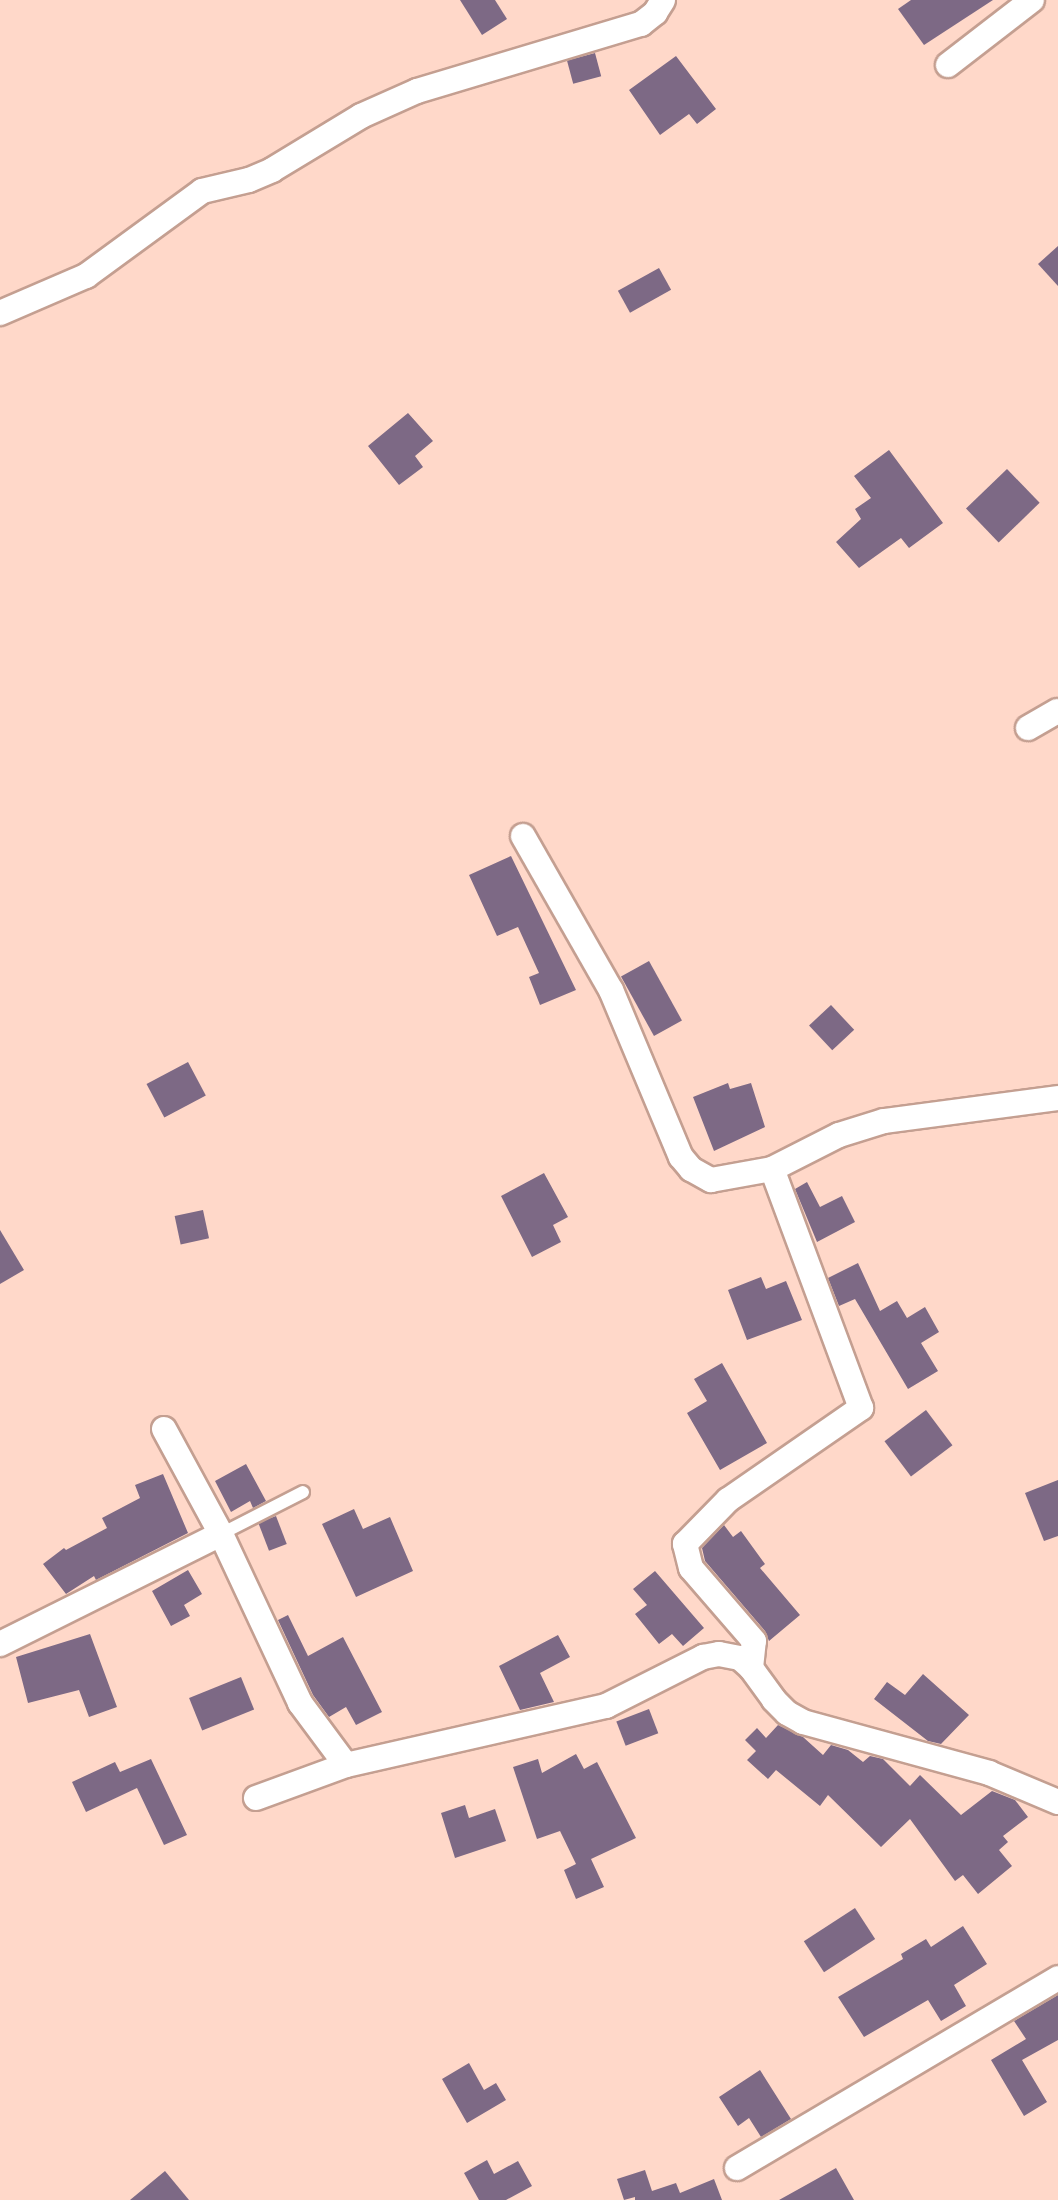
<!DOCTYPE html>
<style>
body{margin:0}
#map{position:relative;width:1058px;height:2200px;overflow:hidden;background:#ffd8c9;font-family:Barlow,sans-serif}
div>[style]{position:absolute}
.building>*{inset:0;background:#7d6985;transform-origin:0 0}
.roads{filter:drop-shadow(2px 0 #c49f91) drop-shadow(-2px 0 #c49f91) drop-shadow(0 2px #c49f91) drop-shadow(0 -2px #c49f91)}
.lane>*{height:12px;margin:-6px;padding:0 6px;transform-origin:6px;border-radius:6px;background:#fff}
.street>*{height:24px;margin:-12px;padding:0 12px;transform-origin:12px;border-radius:12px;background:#fff}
span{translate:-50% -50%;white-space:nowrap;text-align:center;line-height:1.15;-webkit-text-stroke:8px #ffd8c9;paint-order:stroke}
</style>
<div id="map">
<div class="building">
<div style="clip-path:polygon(460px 0,495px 0,507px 19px,482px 35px)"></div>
<div style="clip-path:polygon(911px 0,993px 0,924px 45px,898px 9px)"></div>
<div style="left:595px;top:53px;width:24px;height:29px;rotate:75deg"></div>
<div style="clip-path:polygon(676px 56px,716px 109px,697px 124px,689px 114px,660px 135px,629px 90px)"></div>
<div style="clip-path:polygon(1058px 246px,1058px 286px,1038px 264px)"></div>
<div style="left:659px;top:268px;width:25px;height:47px;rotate:61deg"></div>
<div style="clip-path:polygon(408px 413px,433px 441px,415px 456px,423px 467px,399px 485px,368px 446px)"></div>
<div style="clip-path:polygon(889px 450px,943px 523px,909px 548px,901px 538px,859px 568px,836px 542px,861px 519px,855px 509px,871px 498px,854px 476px)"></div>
<div style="left:1007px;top:469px;width:47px;height:57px;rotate:46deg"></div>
<div style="clip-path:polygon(511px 856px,576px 990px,540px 1005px,529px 977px,539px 973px,518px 927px,497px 936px,469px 875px)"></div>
<div style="left:649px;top:961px;width:68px;height:32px;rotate:61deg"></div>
<div style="left:831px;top:1005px;width:34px;height:30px;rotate:47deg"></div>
<div style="left:188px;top:1062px;width:38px;height:47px;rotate:62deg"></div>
<div style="clip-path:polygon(728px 1083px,730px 1089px,751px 1083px,765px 1127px,714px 1151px,693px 1097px)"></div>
<div style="clip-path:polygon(544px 1173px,568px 1217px,553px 1225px,561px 1242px,532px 1257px,501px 1196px)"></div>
<div style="clip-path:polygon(807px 1182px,820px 1207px,842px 1196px,855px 1222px,817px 1242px,795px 1189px)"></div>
<div style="left:203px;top:1210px;width:29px;height:29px;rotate:78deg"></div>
<div style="clip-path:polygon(0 1230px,24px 1270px,0 1284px)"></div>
<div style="clip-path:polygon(858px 1263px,880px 1311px,897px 1301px,907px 1318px,925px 1307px,939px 1332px,921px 1343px,938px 1371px,908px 1389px,855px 1299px,839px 1306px,828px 1278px)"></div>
<div style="clip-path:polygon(761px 1277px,766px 1289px,786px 1281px,802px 1320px,747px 1340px,728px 1290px)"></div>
<div style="clip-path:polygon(722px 1363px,767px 1443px,720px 1470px,687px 1413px,707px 1401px,694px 1379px)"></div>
<div style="left:926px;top:1410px;width:44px;height:52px;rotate:53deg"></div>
<div style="clip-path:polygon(246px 1464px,266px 1501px,253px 1508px,250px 1501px,231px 1512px,215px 1481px)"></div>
<div style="clip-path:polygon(163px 1474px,188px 1533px,96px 1580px,94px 1576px,66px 1594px,43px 1564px,64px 1548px,66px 1550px,107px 1528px,102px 1518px,140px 1498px,135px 1485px)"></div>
<div style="clip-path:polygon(1058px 1480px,1058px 1536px,1044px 1541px,1025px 1493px)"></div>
<div style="clip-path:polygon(354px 1509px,363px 1529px,390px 1517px,413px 1571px,356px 1597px,322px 1524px)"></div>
<div style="left:276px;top:1516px;width:30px;height:19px;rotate:69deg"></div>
<div style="clip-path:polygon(724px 1525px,733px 1537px,741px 1531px,765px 1564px,760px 1568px,800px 1615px,769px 1641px,765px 1631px,705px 1561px,702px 1548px)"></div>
<div style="clip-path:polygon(188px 1570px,202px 1594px,184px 1605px,190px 1616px,171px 1626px,152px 1591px)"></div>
<div style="clip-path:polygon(655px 1571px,704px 1628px,683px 1646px,672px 1634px,659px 1644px,635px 1614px,647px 1605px,633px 1589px)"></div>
<div style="clip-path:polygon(288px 1615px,308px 1656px,343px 1637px,382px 1712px,356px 1725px,346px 1707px,329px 1717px,313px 1695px,278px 1620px)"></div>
<div style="clip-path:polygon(90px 1634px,117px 1707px,89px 1717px,79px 1690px,28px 1703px,16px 1657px)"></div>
<div style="clip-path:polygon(558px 1635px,570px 1657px,540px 1673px,554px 1702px,520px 1710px,499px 1666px)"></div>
<div style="clip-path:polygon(923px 1674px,969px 1715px,941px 1744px,928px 1741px,874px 1699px,887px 1682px,905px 1695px)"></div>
<div style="left:241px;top:1677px;width:35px;height:56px;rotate:68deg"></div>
<div style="left:649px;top:1709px;width:26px;height:35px;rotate:69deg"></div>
<div style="clip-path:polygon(778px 1725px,803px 1737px,823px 1755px,831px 1745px,848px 1750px,863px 1762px,870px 1756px,883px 1759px,910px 1786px,920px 1775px,961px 1815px,992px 1791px,1015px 1800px,1028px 1817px,1003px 1836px,1008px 1842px,999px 1850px,1012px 1866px,978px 1894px,963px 1875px,955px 1881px,910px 1819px,881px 1847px,828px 1795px,820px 1806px,776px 1770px,768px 1779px,747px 1760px,756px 1751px,745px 1740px,757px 1728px,766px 1738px)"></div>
<div style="clip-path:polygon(576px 1754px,584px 1769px,597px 1762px,636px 1838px,591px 1859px,604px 1887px,576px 1899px,564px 1870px,576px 1864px,560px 1831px,537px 1839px,513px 1767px,538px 1759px,542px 1773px)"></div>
<div style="clip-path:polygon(151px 1759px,187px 1835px,164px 1845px,137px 1788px,86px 1812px,72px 1782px,115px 1762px,120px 1772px)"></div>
<div style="clip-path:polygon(465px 1805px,469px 1818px,495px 1809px,506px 1841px,455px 1858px,441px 1813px)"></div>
<div style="left:855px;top:1908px;width:37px;height:61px;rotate:57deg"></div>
<div style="clip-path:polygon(963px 1926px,987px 1964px,954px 1985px,966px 2006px,941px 2021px,928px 2000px,864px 2037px,838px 1997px,903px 1959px,901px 1954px,926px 1939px,931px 1947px)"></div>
<div style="clip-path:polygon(1058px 1995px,1058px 2040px,1022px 2060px,1047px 2102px,1024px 2116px,991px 2060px,1026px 2039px,1014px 2021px)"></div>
<div style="clip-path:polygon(469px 2063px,484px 2090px,496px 2083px,506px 2100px,467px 2123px,442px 2079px)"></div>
<div style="clip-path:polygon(760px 2070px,791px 2119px,761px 2137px,749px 2118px,738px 2126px,719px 2097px)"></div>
<div style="clip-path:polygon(487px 2160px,494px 2174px,518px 2161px,532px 2186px,506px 2200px,479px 2200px,464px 2173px)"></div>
<div style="clip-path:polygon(836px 2168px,854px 2200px,779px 2200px,815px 2180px)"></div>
<div style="clip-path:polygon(645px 2170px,652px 2191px,676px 2183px,680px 2193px,714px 2179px,722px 2200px,635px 2200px,635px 2197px,624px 2200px,617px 2179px)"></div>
<div style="clip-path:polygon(165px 2171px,189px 2200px,130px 2200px)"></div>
</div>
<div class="roads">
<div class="lane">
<div style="left:221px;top:1534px;width:92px;rotate:-27.1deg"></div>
</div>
<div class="street">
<div style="left:948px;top:65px;width:106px;rotate:-37.7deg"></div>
<div style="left:0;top:313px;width:94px;rotate:-23.3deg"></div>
<div style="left:86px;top:276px;width:144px;rotate:-36.2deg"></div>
<div style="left:202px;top:191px;width:48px;rotate:-13.2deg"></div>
<div style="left:249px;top:180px;width:25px;rotate:-23deg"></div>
<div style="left:272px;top:170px;width:104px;rotate:-31.2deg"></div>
<div style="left:361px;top:116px;width:61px;rotate:-24.1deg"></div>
<div style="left:417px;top:91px;width:234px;rotate:-16.7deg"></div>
<div style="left:641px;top:24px;width:18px;rotate:-38deg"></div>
<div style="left:655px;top:13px;width:15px;rotate:-58deg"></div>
<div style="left:1028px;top:728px;width:34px;rotate:-30deg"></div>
<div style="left:523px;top:836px;width:177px;rotate:60.3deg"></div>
<div style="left:611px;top:990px;width:181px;rotate:67.3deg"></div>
<div style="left:681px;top:1157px;width:16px;rotate:50deg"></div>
<div style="left:691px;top:1169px;width:23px;rotate:29deg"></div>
<div style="left:711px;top:1180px;width:62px;rotate:-10.2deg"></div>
<div style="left:164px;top:1429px;width:119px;rotate:61.5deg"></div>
<div style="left:221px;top:1534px;width:187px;rotate:64.9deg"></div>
<div style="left:300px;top:1703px;width:77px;rotate:53.4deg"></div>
<div style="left:346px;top:1765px;width:267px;rotate:-12.8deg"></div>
<div style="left:606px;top:1706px;width:109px;rotate:-26.8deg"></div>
<div style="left:703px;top:1657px;width:16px;rotate:-11deg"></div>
<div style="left:719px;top:1654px;width:21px;rotate:11deg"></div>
<div style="left:740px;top:1658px;width:15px;rotate:42deg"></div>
<div style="left:751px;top:1668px;width:39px;rotate:54deg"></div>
<div style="left:774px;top:1700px;width:18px;rotate:45deg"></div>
<div style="left:787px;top:1713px;width:18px;rotate:29deg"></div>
<div style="left:803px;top:1722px;width:193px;rotate:15.3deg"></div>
<div style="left:989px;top:1773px;width:75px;rotate:22.8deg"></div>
<div style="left:0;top:1644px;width:247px;rotate:-26.5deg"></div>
<div style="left:751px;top:1668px;width:27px;rotate:-84deg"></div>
<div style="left:754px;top:1641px;width:96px;rotate:-130.8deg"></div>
<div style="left:691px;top:1568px;width:25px;rotate:-104deg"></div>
<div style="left:685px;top:1544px;width:62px;rotate:-45.7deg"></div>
<div style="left:728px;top:1500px;width:162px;rotate:-34.7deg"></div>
<div style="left:861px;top:1408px;width:255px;rotate:-110.4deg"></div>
<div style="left:772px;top:1169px;width:75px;rotate:-26.9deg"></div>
<div style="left:839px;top:1135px;width:47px;rotate:-17.3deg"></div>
<div style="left:884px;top:1121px;width:176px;rotate:-7.5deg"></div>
<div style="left:256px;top:1798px;width:96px;rotate:-20.1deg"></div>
<div style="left:737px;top:2168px;width:373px;rotate:-30.6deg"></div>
</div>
</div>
</div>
